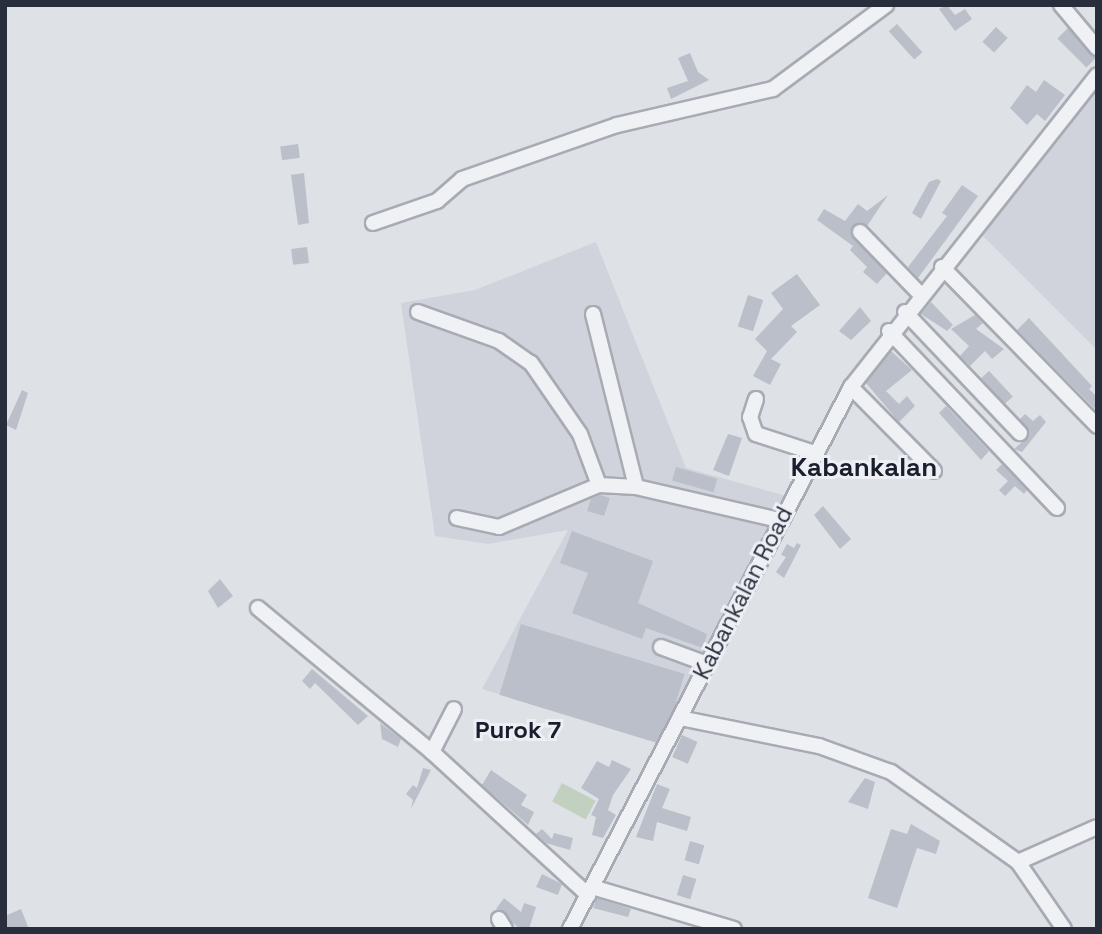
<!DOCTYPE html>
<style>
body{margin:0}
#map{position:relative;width:1102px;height:934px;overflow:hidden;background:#dee1e6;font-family:"Space Grotesk",sans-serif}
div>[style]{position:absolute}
.built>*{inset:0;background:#d0d3db}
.green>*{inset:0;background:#c2d0bf;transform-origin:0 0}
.building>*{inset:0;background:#bbbfc9;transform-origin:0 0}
.roads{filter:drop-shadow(2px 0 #a7abb3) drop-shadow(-2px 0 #a7abb3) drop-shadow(0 2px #a7abb3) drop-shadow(0 -2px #a7abb3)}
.minor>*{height:14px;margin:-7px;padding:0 7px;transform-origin:7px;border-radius:7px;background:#f0f1f5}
span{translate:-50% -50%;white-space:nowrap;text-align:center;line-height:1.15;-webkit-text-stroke:6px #edeff4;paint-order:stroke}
.street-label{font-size:23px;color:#282e3c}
.neighbourhood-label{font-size:24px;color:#1a1f2d;font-weight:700}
.quarter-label{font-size:26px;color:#1a1f2d;font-weight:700}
.frame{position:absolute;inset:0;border:7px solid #282e3c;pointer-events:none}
</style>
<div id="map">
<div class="built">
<div style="clip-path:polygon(1097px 82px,1097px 350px,978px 231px)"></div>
<div style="clip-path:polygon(596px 242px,686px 468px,786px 496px,664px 744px,482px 689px,568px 530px,488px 544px,435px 536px,401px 303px,475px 290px)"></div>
</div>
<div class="green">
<div style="left:562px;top:783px;width:38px;height:21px;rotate:28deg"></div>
</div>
<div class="building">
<div style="clip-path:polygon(947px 5px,955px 15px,965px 9px,972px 19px,955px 31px,939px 9px)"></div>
<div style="left:897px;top:24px;width:38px;height:11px;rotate:48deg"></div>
<div style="left:996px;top:27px;width:16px;height:20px;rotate:43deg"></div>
<div style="left:1068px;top:28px;width:41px;height:15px;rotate:45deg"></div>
<div style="clip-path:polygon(690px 53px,698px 72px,709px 80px,671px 99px,667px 88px,688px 81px,678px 58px)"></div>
<div style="clip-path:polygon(1044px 80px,1065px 95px,1045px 121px,1037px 114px,1027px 125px,1010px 108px,1027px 85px,1036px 92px)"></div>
<div style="left:298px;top:144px;width:14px;height:18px;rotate:82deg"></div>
<div style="clip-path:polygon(304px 173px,309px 223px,298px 225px,291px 175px)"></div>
<div style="clip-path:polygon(937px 179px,941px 181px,921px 219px,912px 213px,929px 182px)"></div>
<div style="clip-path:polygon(962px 185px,978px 196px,918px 278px,908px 267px,947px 216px,942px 213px)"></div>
<div style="clip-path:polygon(888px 195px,867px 226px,858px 223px,851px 230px,887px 273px,877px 284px,863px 272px,867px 267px,850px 250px,853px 246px,817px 220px,824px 209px,845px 221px,858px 204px,867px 211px)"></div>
<div style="left:307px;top:247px;width:16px;height:16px;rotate:83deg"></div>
<div style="clip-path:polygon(797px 274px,820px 305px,791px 326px,797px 332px,771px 359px,781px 364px,770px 385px,753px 376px,767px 351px,755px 339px,783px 309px,771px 293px)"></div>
<div style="left:748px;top:295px;width:16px;height:33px;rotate:18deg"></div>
<div style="clip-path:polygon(931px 302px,953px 325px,947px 331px,921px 314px)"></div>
<div style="clip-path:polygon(860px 307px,871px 321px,851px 340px,839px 331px)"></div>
<div style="clip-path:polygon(975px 315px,983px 323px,976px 329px,1004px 349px,992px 359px,985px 351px,970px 366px,960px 356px,969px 346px,951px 329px)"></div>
<div style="clip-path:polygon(1029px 318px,1092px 386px,1089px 389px,1097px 397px,1097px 411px,1017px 330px)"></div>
<div style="clip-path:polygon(891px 351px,912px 370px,886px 391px,899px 404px,907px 396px,915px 406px,899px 422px,866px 383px)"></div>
<div style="left:989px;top:371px;width:35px;height:11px;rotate:47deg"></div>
<div style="clip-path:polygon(22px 390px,28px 393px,16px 430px,6px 425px)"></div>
<div style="clip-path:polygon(946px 406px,989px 451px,981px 460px,939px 413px)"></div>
<div style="clip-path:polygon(1025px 414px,1033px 421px,1040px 415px,1046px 422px,1022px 452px,1014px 449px,1029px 436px,1020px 419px)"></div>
<div style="clip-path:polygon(728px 434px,742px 438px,729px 476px,713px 470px)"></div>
<div style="clip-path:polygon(1002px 464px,1027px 490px,1024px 494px,1015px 486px,1005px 496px,999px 490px,1008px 481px,996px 470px)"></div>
<div style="left:676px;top:467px;width:43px;height:14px;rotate:16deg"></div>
<div style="clip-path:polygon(600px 495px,610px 498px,604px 516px,587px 511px,591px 499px)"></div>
<div style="clip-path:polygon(823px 506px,851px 539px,840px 549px,814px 515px)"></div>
<div style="clip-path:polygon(572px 531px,653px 561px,638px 603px,707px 634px,703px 648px,646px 628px,642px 639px,572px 613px,588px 573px,560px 563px)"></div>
<div style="clip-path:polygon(797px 543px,801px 545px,784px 578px,776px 572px,786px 557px,781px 555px,787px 544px,794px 548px)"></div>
<div style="clip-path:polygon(220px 579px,233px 596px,218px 608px,208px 591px)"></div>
<div style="left:521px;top:624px;width:171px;height:74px;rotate:17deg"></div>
<div style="clip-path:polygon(312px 669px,368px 716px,358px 725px,315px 683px,310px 689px,302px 681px)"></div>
<div style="clip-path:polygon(380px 723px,401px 739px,398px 747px,382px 739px)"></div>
<div style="left:682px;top:735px;width:17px;height:24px;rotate:24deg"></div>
<div style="clip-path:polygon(612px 760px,631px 769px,613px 795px,608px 810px,616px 815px,603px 838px,592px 835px,596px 817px,591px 815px,599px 799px,581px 788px,597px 761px,609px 767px)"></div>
<div style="clip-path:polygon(423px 768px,431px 770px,411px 809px,413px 800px,406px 794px,413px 785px,417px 788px)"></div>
<div style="clip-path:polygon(491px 770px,527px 795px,521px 805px,534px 812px,528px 825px,482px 785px)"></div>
<div style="clip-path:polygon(865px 778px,875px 782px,868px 809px,848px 802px)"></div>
<div style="clip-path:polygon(657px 784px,670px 789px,662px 808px,691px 817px,687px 831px,657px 822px,653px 841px,636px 837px)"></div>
<div style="clip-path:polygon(911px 824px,940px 841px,936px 854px,917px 848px,897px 908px,868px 898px,891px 829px,907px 834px)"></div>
<div style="clip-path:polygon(542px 829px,552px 839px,554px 833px,573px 838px,570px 850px,546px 843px,536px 834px)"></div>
<div style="left:690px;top:841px;width:15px;height:20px;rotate:16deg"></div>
<div style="clip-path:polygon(542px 874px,562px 884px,558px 895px,536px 887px)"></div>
<div style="left:683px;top:875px;width:14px;height:21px;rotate:17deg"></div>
<div style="clip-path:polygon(504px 898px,521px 912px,524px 903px,536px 907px,529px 929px,520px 929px,496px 909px)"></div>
<div style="clip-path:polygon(597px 898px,631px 909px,628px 917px,593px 908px)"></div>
<div style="clip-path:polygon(21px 909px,29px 929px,5px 929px,5px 916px)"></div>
</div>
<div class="roads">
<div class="minor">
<div style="left:1061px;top:5px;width:56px;rotate:50.1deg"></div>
<div style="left:373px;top:223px;width:68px;rotate:-19deg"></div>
<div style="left:437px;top:201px;width:33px;rotate:-41deg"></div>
<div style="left:462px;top:179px;width:164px;rotate:-19.2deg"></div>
<div style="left:617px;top:125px;width:160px;rotate:-13deg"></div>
<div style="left:773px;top:89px;width:141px;rotate:-36.6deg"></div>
<div style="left:860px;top:232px;width:86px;rotate:45.9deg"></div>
<div style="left:942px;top:267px;width:222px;rotate:45.7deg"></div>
<div style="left:418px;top:312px;width:86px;rotate:19.7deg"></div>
<div style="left:499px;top:341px;width:39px;rotate:35deg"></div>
<div style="left:531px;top:363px;width:86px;rotate:55.4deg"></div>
<div style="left:580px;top:434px;width:54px;rotate:69.6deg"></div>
<div style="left:905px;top:312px;width:167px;rotate:46.5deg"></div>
<div style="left:593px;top:314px;width:178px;rotate:76deg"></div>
<div style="left:889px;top:331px;width:244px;rotate:46.5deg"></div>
<div style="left:851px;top:387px;width:118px;rotate:45.3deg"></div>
<div style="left:756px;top:399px;width:19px;rotate:108deg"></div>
<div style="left:750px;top:417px;width:18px;rotate:71deg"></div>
<div style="left:756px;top:434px;width:62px;rotate:17.9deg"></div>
<div style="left:457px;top:518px;width:43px;rotate:12.1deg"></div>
<div style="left:499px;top:527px;width:108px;rotate:-22.8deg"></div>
<div style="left:599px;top:485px;width:37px;rotate:3deg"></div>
<div style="left:636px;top:487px;width:147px;rotate:13deg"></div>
<div style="left:258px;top:608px;width:226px;rotate:39.6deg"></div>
<div style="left:432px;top:752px;width:212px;rotate:42.5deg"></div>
<div style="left:661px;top:647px;width:49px;rotate:20.3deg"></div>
<div style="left:680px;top:718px;width:142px;rotate:11.4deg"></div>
<div style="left:819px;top:746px;width:77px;rotate:19.9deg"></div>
<div style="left:891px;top:772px;width:156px;rotate:35.3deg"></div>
<div style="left:1018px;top:862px;width:81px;rotate:55.5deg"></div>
<div style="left:432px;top:752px;width:48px;rotate:-62.9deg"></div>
<div style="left:1018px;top:862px;width:86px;rotate:-23.9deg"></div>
<div style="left:592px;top:887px;width:148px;rotate:16.5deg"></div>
<div style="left:499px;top:919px;width:12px;rotate:59deg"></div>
<div style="left:570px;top:929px;width:611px;rotate:-62.6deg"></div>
<div style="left:851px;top:387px;width:397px;rotate:-51.7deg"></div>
</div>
</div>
<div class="street-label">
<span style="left:743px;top:593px;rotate:-63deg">Kabankalan Road</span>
</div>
<div class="neighbourhood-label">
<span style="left:518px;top:730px">Purok 7</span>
</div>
<div class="quarter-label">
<span style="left:864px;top:468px">Kabankalan</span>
</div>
<div class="frame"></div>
</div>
